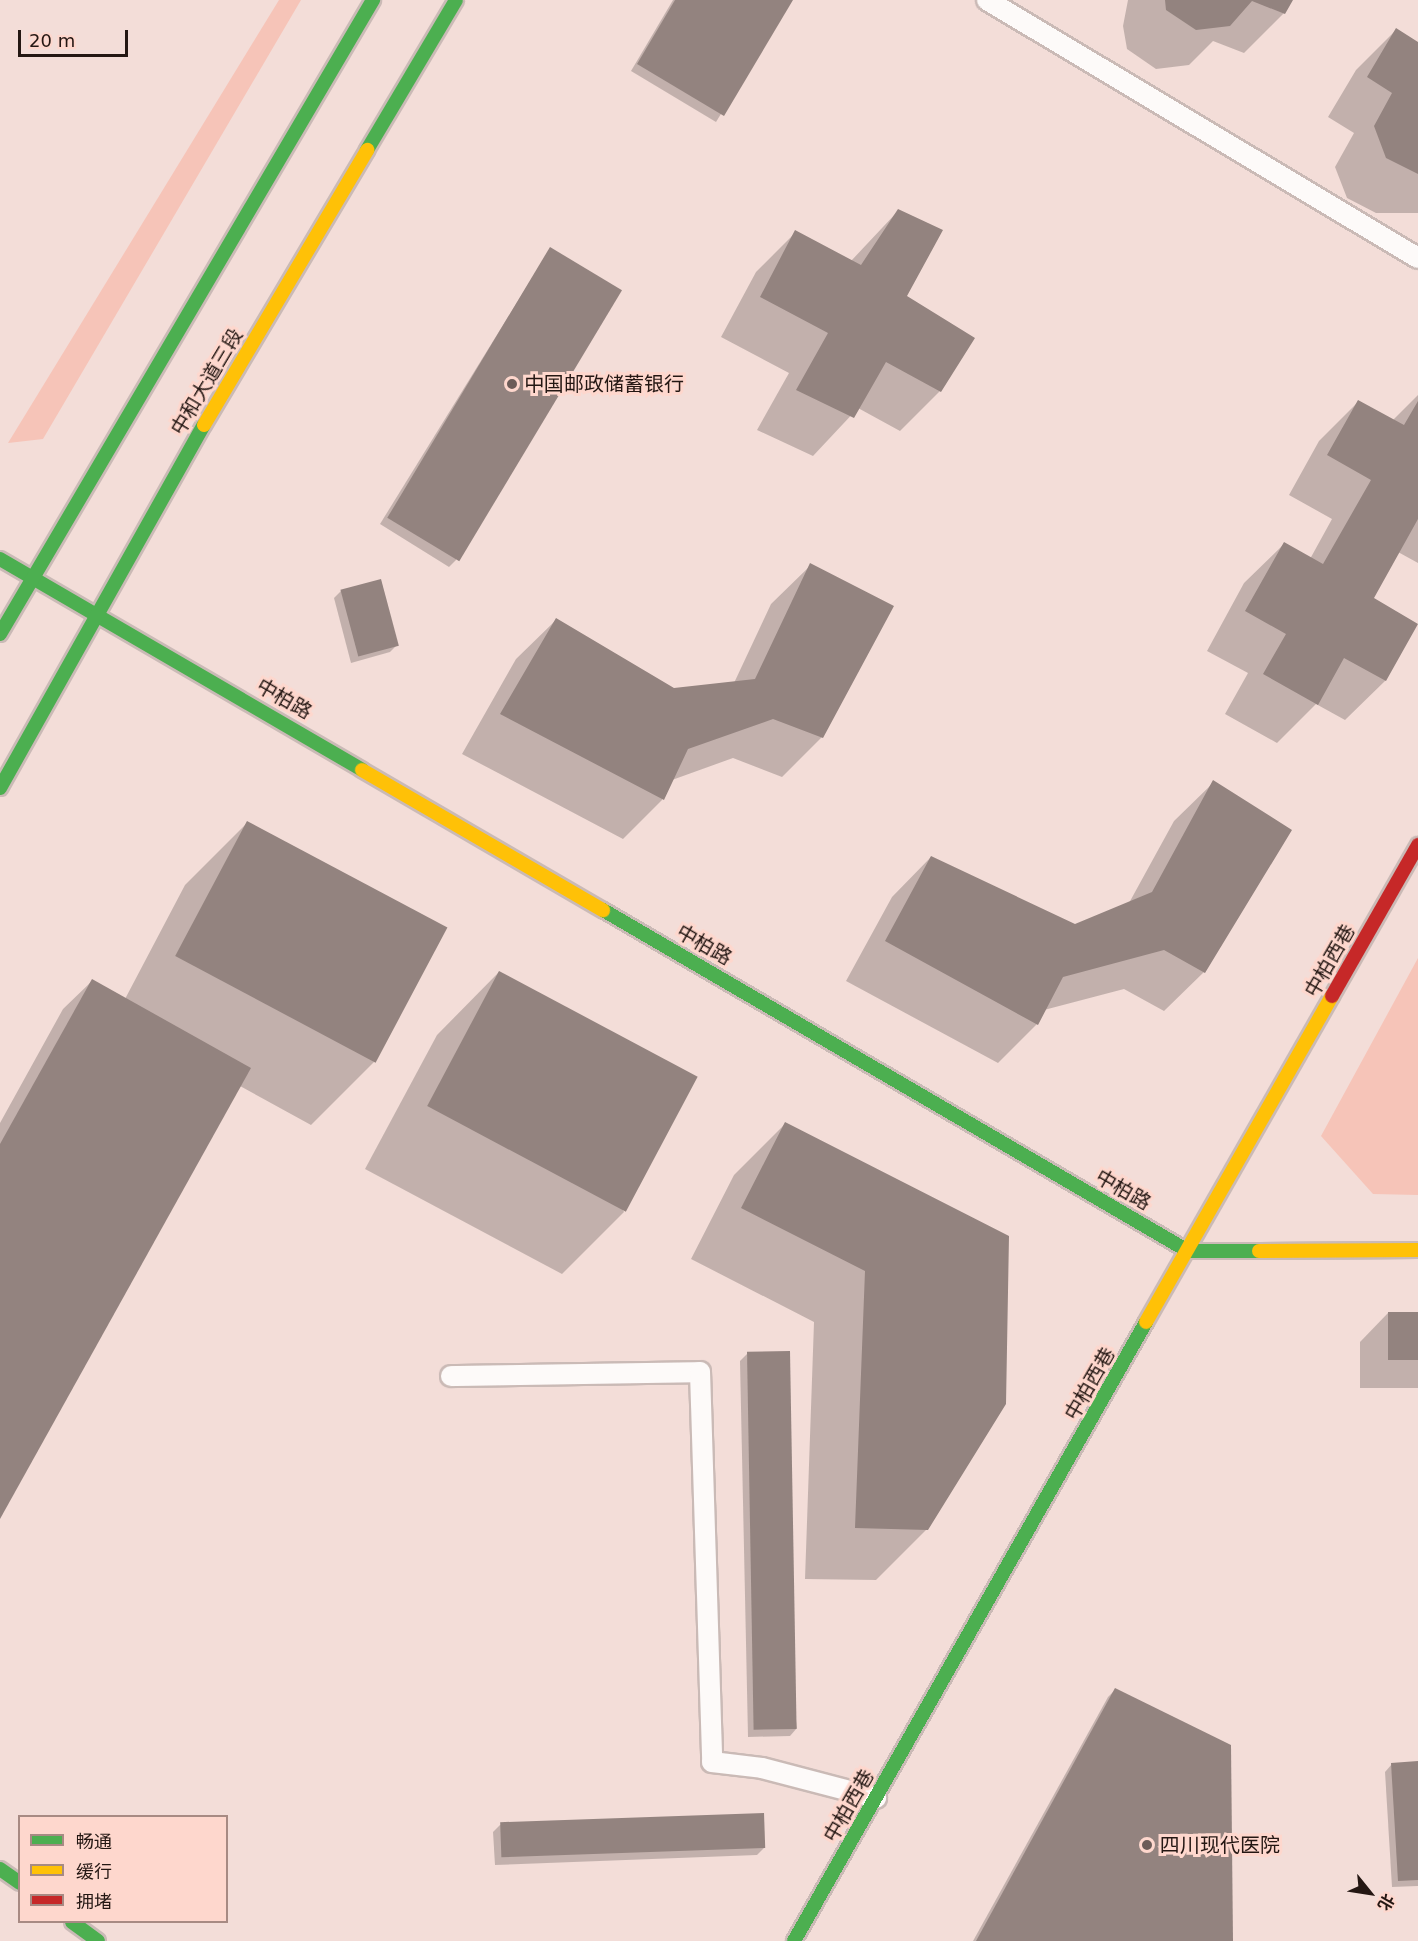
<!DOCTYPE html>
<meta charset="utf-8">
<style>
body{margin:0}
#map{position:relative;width:1418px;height:1941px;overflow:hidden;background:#f3ddd8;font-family:"DejaVu Sans","Noto Sans SC",sans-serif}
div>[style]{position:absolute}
.green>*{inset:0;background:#f6c4b8}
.shadow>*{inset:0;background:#0003}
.building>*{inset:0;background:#93837f;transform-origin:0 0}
.roads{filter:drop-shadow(2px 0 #cabab6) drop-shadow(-2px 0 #cabab6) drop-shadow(0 2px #cabab6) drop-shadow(0 -2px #cabab6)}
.lane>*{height:20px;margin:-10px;padding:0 10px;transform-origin:10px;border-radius:10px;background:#fdfaf9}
.fast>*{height:14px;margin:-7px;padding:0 7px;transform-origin:7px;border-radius:7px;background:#4caf50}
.slow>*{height:14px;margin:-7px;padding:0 7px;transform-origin:7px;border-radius:7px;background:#ffc107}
.jam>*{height:14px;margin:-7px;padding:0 7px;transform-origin:7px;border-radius:7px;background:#c62828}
.dots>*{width:16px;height:16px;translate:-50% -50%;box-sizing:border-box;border:3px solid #fed7cd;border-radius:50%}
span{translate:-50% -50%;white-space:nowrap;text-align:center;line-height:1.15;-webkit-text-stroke:6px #fed7cd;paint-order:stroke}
.street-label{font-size:20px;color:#241713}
.poi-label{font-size:20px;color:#241713}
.left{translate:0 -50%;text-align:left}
.legend{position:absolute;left:18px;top:1815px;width:210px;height:108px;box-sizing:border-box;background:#fed7cd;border:2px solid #a78a83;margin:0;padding:8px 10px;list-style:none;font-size:18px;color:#241713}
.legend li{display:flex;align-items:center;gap:12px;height:30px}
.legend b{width:30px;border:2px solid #a78a83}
.north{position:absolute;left:1340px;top:1863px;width:60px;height:60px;-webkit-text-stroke:4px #fed7cd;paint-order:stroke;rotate:120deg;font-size:16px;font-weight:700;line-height:24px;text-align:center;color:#241713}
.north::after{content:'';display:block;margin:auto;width:21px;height:27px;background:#241713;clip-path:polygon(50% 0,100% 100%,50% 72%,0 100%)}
.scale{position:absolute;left:18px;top:30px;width:110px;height:27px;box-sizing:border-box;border:3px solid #241713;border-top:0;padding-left:8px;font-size:18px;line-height:21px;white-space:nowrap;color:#241713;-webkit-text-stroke:4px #fed7cd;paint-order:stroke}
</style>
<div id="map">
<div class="green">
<div style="clip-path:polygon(279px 0,301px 0,43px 439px,8px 443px)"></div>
<div style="clip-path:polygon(1418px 958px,1418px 1195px,1373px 1194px,1321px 1136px)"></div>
</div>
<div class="shadow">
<div style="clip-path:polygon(673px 0,791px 0,716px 122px,631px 71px)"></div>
<div style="clip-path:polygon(1128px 0,1291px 0,1284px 13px,1244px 53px,1213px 41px,1189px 65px,1156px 69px,1127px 49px,1123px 26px)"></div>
<div style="clip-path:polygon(1396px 30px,1418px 44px,1418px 213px,1376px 213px,1347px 198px,1335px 167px,1354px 133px,1328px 117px,1356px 70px)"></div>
<div style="clip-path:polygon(898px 211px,905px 297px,940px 391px,900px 431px,858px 408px,813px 456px,757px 430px,789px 373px,721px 337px,756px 272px,796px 232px,851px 261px)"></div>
<div style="clip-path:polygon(550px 249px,456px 560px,449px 567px,380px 524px)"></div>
<div style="clip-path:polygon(1418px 395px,1418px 563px,1398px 552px,1372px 598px,1417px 624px,1385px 681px,1345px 720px,1316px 704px,1277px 743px,1225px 714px,1248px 673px,1207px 651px,1244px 583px,1284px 544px,1310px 559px,1332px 519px,1289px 495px,1319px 441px,1358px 402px,1393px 420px)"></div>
<div style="clip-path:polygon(811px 565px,822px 737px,782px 777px,733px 758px,672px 780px,662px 800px,623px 839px,462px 754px,516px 659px,556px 620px,674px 689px,734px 683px,771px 604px)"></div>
<div style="clip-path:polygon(341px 591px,397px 645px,390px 652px,351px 663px,334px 598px)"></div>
<div style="clip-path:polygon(1214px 782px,1204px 972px,1164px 1011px,1124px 989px,1044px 1010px,1037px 1024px,998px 1063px,846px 981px,892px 897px,931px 857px,1075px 926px,1129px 903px,1174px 821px)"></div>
<div style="clip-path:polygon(248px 822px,374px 1062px,311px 1125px,240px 1086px,0 1516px,0 1123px,63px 1009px,92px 981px,125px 999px,185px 885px)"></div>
<div style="clip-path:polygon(499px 972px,624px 1212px,562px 1274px,365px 1169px,437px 1035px)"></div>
<div style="clip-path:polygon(785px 1124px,1007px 1237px,927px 1529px,876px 1580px,805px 1579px,814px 1322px,691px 1259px,734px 1175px)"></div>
<div style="clip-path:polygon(1388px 1313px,1418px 1313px,1418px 1388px,1360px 1388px,1360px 1342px)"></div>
<div style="clip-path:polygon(747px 1354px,797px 1728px,790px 1736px,748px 1737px,740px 1361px)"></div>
<div style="clip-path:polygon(1115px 1690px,1232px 1941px,973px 1941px,1108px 1697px)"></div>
<div style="clip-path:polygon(1418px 1763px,1418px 1886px,1392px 1887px,1385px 1772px,1392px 1764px)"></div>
<div style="clip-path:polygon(500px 1825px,764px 1848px,757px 1855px,495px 1865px,493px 1832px)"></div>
</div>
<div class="building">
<div style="clip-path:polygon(675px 0,793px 0,724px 116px,637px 64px)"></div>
<div style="clip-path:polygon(1165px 0,1293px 0,1285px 14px,1252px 1px,1230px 26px,1196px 30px,1166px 10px)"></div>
<div style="clip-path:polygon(1396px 28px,1418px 42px,1418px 174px,1386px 158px,1374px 126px,1392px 93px,1367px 77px)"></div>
<div style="clip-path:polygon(898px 209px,943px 230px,907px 296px,975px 338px,941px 392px,886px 362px,854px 418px,796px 390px,828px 333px,760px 297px,795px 230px,861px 265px)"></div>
<div style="left:550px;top:247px;width:84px;height:316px;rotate:31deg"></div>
<div style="clip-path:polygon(1358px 400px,1404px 425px,1418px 401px,1418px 519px,1374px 598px,1418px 624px,1386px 681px,1344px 658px,1318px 705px,1263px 674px,1286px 634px,1245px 611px,1284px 542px,1323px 564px,1371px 480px,1327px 455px)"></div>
<div style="clip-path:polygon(810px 563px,894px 606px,823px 738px,773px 719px,688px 749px,664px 800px,500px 714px,556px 618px,674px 688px,755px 679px)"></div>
<div style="left:381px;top:579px;width:69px;height:42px;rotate:75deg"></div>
<div style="clip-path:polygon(1213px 780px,1292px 830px,1205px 973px,1164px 950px,1063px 977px,1038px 1025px,885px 941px,931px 856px,1075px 924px,1152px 892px)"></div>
<div style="left:247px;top:821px;width:227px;height:153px;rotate:28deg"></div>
<div style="left:499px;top:971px;width:225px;height:153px;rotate:28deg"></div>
<div style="clip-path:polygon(92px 979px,251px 1068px,0 1519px,0 1144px)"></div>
<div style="clip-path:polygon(785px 1122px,1009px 1236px,1006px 1404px,928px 1530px,855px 1528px,865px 1271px,741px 1208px)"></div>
<div style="left:1388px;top:1312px;width:30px;height:48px"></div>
<div style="left:790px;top:1351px;width:378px;height:43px;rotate:89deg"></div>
<div style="clip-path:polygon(1115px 1688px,1231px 1745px,1233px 1941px,976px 1941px)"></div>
<div style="clip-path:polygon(1418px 1761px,1418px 1880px,1398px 1881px,1391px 1763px)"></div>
<div style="left:764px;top:1813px;width:35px;height:264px;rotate:88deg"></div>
</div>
<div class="roads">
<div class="lane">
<div style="left:987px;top:0;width:502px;rotate:30.91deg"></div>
<div style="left:451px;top:1376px;width:249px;rotate:-0.9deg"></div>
<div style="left:700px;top:1372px;width:390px;rotate:88.2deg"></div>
<div style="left:712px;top:1762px;width:50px;rotate:6.8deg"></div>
<div style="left:762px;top:1768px;width:118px;rotate:14.7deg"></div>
</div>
<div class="fast">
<div style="left:367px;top:150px;width:174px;rotate:-59.3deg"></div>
<div style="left:0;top:559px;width:419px;rotate:30.2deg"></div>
<div style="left:0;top:634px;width:736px;rotate:-59.53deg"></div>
<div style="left:0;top:788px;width:416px;rotate:-60.7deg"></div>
<div style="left:603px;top:910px;width:677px;rotate:30.24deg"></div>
<div style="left:1188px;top:1251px;width:71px"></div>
<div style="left:0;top:1869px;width:24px;rotate:35deg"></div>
<div style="left:72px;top:1922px;width:32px;rotate:36deg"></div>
<div style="left:794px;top:1941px;width:712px;rotate:-60.37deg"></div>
</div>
<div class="slow">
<div style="left:204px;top:425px;width:320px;rotate:-59.3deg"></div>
<div style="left:362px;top:770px;width:279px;rotate:30.2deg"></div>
<div style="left:1259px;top:1251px;width:159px;rotate:-0.4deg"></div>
<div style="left:1146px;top:1322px;width:375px;rotate:-60.3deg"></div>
</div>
<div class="jam">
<div style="left:1332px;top:996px;width:174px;rotate:-60.3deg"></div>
</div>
</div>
<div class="dots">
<div style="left:512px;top:384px;background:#6c5c58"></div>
<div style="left:1147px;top:1845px;background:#6c5c58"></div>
</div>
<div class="street-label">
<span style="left:207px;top:382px;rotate:-59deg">中和大道三段</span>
<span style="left:284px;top:699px;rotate:30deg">中柏路</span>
<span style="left:704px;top:945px;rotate:30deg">中柏路</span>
<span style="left:1330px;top:961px;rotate:-60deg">中柏西巷</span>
<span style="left:1123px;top:1190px;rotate:30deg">中柏路</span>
<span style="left:1090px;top:1384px;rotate:-60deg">中柏西巷</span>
<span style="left:849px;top:1806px;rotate:-60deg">中柏西巷</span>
</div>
<div class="poi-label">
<span class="left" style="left:524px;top:384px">中国邮政储蓄银行</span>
<span class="left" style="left:1160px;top:1845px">四川现代医院</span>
</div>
<ul class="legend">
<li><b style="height:8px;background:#4caf50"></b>畅通</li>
<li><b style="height:8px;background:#ffc107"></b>缓行</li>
<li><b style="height:8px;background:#c62828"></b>拥堵</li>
</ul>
<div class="north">北</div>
<div class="scale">20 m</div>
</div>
